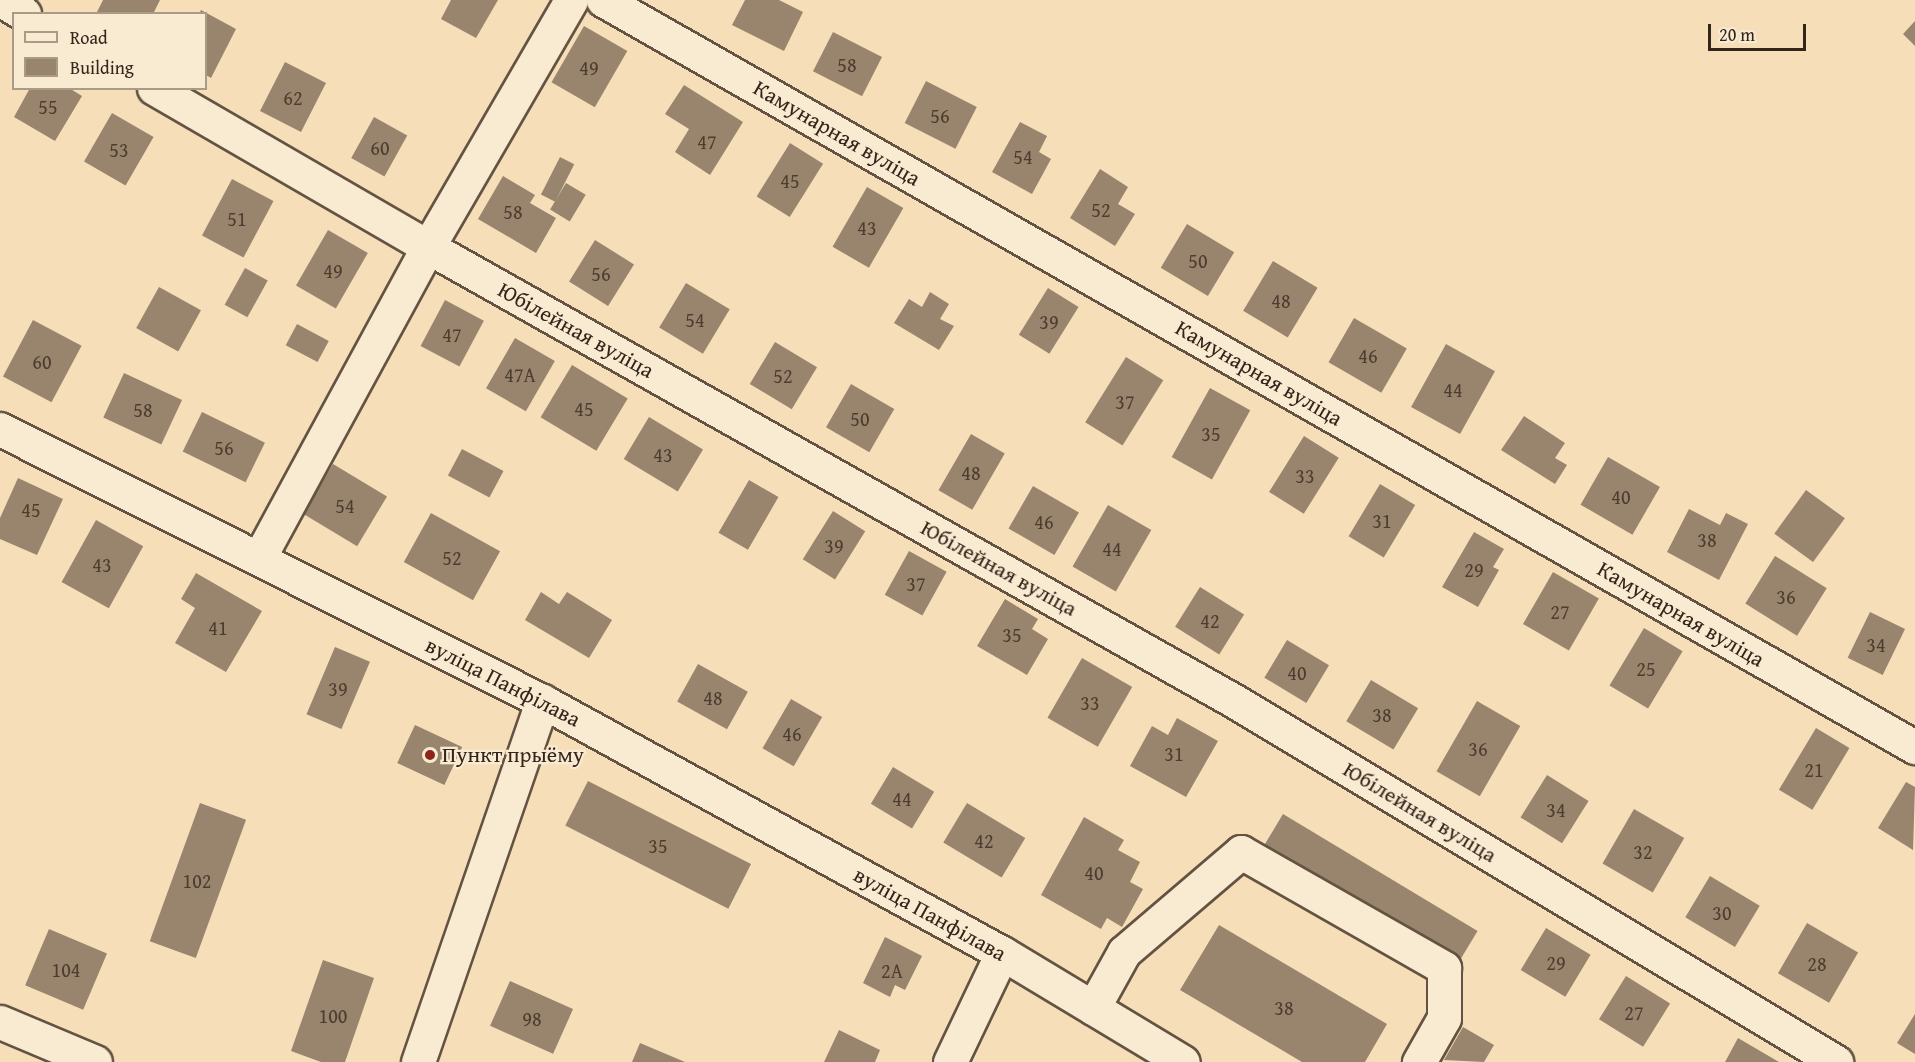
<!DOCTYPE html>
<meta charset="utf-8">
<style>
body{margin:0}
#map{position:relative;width:1915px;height:1062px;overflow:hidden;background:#f6deb9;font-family:"Gentium Book Plus",serif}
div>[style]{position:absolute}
.building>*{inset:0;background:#99856d;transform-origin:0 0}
.roads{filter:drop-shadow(2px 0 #645342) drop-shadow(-2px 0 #645342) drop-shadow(0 2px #645342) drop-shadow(0 -2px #645342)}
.minor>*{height:33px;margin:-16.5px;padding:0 16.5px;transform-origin:16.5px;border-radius:16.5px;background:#f9ead2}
.dots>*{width:16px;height:16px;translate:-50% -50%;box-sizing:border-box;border:3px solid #f9ead2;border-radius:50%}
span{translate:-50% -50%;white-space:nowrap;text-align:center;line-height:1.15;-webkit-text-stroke:4.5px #f9ead2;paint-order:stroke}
.number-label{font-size:20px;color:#4d3d30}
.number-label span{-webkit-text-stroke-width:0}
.street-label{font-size:22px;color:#34251b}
.poi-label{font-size:22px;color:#34251b}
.left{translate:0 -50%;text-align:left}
.legend{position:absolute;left:12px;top:12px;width:195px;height:78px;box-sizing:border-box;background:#f9ead2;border:2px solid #aa9b89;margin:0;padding:8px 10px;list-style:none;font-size:18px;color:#34251b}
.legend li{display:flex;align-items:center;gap:12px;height:30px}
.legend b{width:30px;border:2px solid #aa9b89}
.scale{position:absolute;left:1708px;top:24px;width:98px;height:27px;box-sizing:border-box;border:3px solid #34251b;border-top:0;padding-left:8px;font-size:18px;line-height:21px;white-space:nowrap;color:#34251b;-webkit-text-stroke:4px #f9ead2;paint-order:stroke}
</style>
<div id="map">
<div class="building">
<div style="clip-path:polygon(103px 0,160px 0,153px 14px,96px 14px)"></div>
<div style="clip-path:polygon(451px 0,498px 0,476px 38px,441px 19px)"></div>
<div style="clip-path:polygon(745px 0,779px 0,803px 12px,784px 51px,732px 25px)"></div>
<div style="clip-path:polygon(201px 10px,236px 29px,211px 78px,206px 75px,206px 14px,199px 14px)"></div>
<div style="clip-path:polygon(1915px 21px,1915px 46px,1903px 34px)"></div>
<div style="left:584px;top:26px;width:50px;height:65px;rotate:30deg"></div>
<div style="left:833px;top:32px;width:55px;height:44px;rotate:27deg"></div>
<div style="left:285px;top:62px;width:46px;height:55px;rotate:27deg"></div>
<div style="left:926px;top:81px;width:57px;height:47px;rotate:27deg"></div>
<div style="clip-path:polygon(684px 85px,743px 122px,710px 175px,675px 152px,689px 129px,665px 114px)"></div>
<div style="clip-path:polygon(30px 88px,69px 88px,82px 96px,55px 141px,14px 117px)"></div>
<div style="left:112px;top:113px;width:48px;height:56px;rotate:30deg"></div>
<div style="left:374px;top:117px;width:38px;height:47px;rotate:29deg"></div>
<div style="clip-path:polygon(1020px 122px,1047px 136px,1039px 152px,1051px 159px,1032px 194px,992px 172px)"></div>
<div style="left:790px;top:143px;width:39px;height:63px;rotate:32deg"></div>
<div style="left:560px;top:157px;width:16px;height:42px;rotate:27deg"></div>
<div style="clip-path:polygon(1100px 169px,1128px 187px,1118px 204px,1135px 214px,1115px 246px,1070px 218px)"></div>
<div style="clip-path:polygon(503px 176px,535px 195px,530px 203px,556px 218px,536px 253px,478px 219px)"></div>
<div style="left:232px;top:179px;width:47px;height:64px;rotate:28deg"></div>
<div style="left:566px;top:183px;width:23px;height:31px;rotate:31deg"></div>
<div style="left:867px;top:187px;width:42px;height:69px;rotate:30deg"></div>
<div style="left:1187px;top:224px;width:55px;height:51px;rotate:31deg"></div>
<div style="left:328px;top:230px;width:46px;height:64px;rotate:30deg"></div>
<div style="left:595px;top:240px;width:46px;height:49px;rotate:32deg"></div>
<div style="left:1273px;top:261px;width:52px;height:58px;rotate:31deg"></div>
<div style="left:245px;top:268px;width:26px;height:42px;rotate:29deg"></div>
<div style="left:686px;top:283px;width:51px;height:52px;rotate:31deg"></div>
<div style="left:159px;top:287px;width:48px;height:47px;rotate:29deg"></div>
<div style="left:1048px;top:288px;width:36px;height:55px;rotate:32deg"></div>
<div style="clip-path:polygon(930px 292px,949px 304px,940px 319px,954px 326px,939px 350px,894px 323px,909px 299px,922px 307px)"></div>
<div style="left:445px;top:300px;width:44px;height:52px;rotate:28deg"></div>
<div style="left:1354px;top:318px;width:61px;height:51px;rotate:30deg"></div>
<div style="left:33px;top:320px;width:55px;height:64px;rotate:28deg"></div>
<div style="left:297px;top:324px;width:36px;height:24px;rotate:28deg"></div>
<div style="left:515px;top:338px;width:46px;height:58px;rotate:30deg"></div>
<div style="left:775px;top:342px;width:49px;height:49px;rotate:31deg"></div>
<div style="left:1446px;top:344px;width:56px;height:72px;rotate:29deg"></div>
<div style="left:1126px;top:357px;width:44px;height:77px;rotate:32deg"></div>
<div style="left:572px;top:365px;width:65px;height:61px;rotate:31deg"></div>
<div style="left:124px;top:373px;width:64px;height:49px;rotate:25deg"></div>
<div style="left:851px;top:384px;width:50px;height:50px;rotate:30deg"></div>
<div style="left:1210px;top:388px;width:46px;height:79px;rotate:29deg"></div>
<div style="left:202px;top:412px;width:70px;height:44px;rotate:26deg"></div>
<div style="clip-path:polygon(1524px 416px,1565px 443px,1555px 458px,1567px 465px,1555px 484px,1501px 450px)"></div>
<div style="left:649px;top:417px;width:63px;height:49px;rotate:31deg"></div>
<div style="left:971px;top:434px;width:39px;height:65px;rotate:30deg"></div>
<div style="left:1304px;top:436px;width:41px;height:66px;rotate:32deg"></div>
<div style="left:462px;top:449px;width:47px;height:30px;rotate:28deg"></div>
<div style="left:1608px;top:457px;width:60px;height:55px;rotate:30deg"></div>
<div style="left:333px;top:464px;width:63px;height:58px;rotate:31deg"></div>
<div style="clip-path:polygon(18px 478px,63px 499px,37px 555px,0 539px,0 518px)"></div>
<div style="left:749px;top:480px;width:34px;height:61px;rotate:30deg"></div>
<div style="left:1380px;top:484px;width:41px;height:61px;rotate:31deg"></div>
<div style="left:1033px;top:486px;width:53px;height:49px;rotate:30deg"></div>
<div style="left:1806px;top:490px;width:48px;height:54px;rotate:36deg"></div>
<div style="left:1108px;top:505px;width:50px;height:71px;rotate:30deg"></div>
<div style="clip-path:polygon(1689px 509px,1720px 525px,1726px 513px,1748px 524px,1719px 580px,1667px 552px)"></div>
<div style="left:833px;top:511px;width:38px;height:57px;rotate:32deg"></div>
<div style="left:431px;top:513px;width:79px;height:56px;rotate:29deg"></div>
<div style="left:96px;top:520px;width:54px;height:71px;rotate:29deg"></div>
<div style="clip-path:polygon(1474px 532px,1504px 549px,1493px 567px,1499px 570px,1478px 607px,1442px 587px)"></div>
<div style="left:909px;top:551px;width:43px;height:50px;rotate:29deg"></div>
<div style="left:1775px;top:556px;width:61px;height:56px;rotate:32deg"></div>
<div style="left:1553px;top:572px;width:53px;height:60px;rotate:30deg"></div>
<div style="clip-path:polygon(196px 573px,262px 611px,226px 672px,175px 643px,195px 608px,181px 599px)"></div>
<div style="left:1200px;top:587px;width:52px;height:47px;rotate:32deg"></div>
<div style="clip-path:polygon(541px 592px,559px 604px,567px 592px,612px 620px,589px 658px,525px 620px)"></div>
<div style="clip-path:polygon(1005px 599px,1038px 619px,1032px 629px,1048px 639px,1027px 675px,977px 646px)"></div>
<div style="left:1870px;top:612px;width:39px;height:51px;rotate:26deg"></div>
<div style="left:1644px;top:628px;width:45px;height:67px;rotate:31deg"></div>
<div style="left:1287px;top:640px;width:49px;height:44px;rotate:31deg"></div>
<div style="left:335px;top:647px;width:38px;height:73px;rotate:23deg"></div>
<div style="left:1082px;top:658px;width:58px;height:69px;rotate:30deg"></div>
<div style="left:698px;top:664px;width:57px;height:43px;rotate:29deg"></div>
<div style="left:1371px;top:680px;width:55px;height:48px;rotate:31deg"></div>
<div style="left:791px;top:699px;width:36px;height:57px;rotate:30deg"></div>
<div style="left:1477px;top:701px;width:50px;height:81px;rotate:30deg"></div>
<div style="clip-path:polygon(1177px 718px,1218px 741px,1186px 797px,1130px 766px,1152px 726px,1168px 735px)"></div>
<div style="left:415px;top:725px;width:52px;height:42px;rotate:25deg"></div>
<div style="left:1816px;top:728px;width:39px;height:72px;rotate:31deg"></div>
<div style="left:893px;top:767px;width:48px;height:43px;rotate:31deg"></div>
<div style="left:1547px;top:775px;width:49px;height:50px;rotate:32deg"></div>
<div style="left:588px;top:781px;width:183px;height:50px;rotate:27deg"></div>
<div style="clip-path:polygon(1906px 782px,1915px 787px,1913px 850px,1878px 828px)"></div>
<div style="left:200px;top:803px;width:49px;height:147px;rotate:20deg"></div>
<div style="left:967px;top:803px;width:68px;height:46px;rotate:31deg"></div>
<div style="left:1634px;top:809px;width:58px;height:63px;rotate:30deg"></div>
<div style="left:1283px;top:814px;width:227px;height:41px;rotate:31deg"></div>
<div style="clip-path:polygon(1084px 817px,1124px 840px,1118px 850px,1140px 862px,1130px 882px,1143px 889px,1122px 927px,1107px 918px,1101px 929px,1041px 895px)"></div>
<div style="left:1710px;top:876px;width:58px;height:48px;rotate:31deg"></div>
<div style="left:1807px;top:923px;width:59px;height:58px;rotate:30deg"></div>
<div style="clip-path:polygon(1219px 925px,1387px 1024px,1365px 1062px,1302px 1062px,1180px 990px)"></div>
<div style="left:1546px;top:928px;width:52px;height:49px;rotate:31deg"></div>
<div style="left:49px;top:929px;width:63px;height:61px;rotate:23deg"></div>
<div style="clip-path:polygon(885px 937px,922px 956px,905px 990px,895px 985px,890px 997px,863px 983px)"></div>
<div style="clip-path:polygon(323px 960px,374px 978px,345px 1062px,321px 1062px,291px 1051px)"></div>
<div style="left:1626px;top:976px;width:52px;height:51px;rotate:32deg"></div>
<div style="left:510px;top:981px;width:69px;height:49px;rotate:24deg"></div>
<div style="clip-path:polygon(1915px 1014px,1915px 1054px,1897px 1043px)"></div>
<div style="clip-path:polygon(1463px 1027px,1494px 1045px,1484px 1062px,1444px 1060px)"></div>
<div style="clip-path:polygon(839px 1030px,880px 1050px,875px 1062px,824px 1062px)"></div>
<div style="clip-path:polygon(1738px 1038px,1779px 1062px,1725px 1062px)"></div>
<div style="clip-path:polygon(640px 1043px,685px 1062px,632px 1062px)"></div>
</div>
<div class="roads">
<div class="minor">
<div style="left:1px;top:0;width:27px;rotate:31deg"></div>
<div style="left:603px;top:0;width:1510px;rotate:29.66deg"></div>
<div style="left:154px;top:88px;width:317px;rotate:30.1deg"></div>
<div style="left:428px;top:247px;width:927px;rotate:29.38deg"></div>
<div style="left:1236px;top:702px;width:700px;rotate:30.96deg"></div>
<div style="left:0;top:429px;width:606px;rotate:26.65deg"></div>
<div style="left:542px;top:701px;width:525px;rotate:28.72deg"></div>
<div style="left:1002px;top:953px;width:211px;rotate:31.1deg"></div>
<div style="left:259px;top:558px;width:354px;rotate:-61.5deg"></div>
<div style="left:428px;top:247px;width:285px;rotate:-59.9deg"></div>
<div style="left:1093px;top:1008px;width:64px;rotate:-61deg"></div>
<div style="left:1124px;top:952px;width:154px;rotate:-40.5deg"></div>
<div style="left:1241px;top:852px;width:234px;rotate:29.7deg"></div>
<div style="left:1444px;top:968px;width:50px;rotate:90deg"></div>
<div style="left:1444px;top:1018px;width:51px;rotate:119.6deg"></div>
<div style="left:0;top:1022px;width:103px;rotate:22.8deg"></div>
<div style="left:418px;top:1062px;width:382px;rotate:-71deg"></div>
<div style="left:950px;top:1062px;width:121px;rotate:-64.5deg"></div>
</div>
</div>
<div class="dots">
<div style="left:430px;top:755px;background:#8f2418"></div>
</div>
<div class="number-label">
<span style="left:847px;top:64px">58</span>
<span style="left:589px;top:67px">49</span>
<span style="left:293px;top:97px">62</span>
<span style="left:48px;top:106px">55</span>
<span style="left:940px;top:115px">56</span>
<span style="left:707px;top:141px">47</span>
<span style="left:380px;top:147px">60</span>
<span style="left:119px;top:149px">53</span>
<span style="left:1023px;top:156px">54</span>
<span style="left:790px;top:180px">45</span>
<span style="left:1101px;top:209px">52</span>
<span style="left:513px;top:211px">58</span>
<span style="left:237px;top:218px">51</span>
<span style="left:867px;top:227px">43</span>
<span style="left:1198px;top:260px">50</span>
<span style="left:333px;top:270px">49</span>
<span style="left:601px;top:273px">56</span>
<span style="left:1281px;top:300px">48</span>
<span style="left:695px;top:319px">54</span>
<span style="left:1049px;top:321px">39</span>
<span style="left:452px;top:334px">47</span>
<span style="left:1368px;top:355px">46</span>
<span style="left:42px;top:361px">60</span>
<span style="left:520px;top:374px">47А</span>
<span style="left:783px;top:375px">52</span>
<span style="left:1453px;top:389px">44</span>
<span style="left:1125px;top:401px">37</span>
<span style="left:584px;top:408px">45</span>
<span style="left:143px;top:409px">58</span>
<span style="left:860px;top:418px">50</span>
<span style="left:1211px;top:433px">35</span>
<span style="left:224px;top:447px">56</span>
<span style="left:663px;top:454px">43</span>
<span style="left:971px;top:472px">48</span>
<span style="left:1305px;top:475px">33</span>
<span style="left:1621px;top:496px">40</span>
<span style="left:345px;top:505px">54</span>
<span style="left:31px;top:509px">45</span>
<span style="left:1382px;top:520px">31</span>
<span style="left:1044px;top:521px">46</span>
<span style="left:1707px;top:539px">38</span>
<span style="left:834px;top:545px">39</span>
<span style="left:1112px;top:548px">44</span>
<span style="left:452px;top:557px">52</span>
<span style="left:102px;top:564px">43</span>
<span style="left:1474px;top:569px">29</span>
<span style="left:916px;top:583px">37</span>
<span style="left:1786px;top:596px">36</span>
<span style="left:1560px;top:611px">27</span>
<span style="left:1210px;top:620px">42</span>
<span style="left:218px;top:627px">41</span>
<span style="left:1012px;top:634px">35</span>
<span style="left:1876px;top:644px">34</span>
<span style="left:1646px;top:668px">25</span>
<span style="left:1297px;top:672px">40</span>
<span style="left:338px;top:688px">39</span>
<span style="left:713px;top:697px">48</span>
<span style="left:1090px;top:702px">33</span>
<span style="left:1382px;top:714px">38</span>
<span style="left:792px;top:733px">46</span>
<span style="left:1478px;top:748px">36</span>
<span style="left:1174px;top:753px">31</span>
<span style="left:1814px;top:769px">21</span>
<span style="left:902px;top:798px">44</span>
<span style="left:1556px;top:809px">34</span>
<span style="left:984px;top:840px">42</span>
<span style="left:658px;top:845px">35</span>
<span style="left:1643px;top:851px">32</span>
<span style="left:1094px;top:872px">40</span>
<span style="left:197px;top:880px">102</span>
<span style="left:1722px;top:912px">30</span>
<span style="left:1556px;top:962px">29</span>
<span style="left:1817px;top:963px">28</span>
<span style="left:66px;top:969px">104</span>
<span style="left:892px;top:970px">2А</span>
<span style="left:1284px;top:1007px">38</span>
<span style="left:1634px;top:1012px">27</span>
<span style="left:333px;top:1015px">100</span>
<span style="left:532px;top:1018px">98</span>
</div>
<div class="street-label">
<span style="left:837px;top:133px;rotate:30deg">Камунарная вуліца</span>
<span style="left:576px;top:330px;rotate:29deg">Юбілейная вуліца</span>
<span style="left:1259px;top:373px;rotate:30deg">Камунарная вуліца</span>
<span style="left:999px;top:568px;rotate:29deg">Юбілейная вуліца</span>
<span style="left:1681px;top:614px;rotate:30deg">Камунарная вуліца</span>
<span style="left:503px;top:682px;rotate:27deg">вуліца Панфілава</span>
<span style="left:1420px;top:812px;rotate:31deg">Юбілейная вуліца</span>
<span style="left:930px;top:914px;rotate:29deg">вуліца Панфілава</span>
</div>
<div class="poi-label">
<span class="left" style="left:442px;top:755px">Пункт прыёму</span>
</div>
<ul class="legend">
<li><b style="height:8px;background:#f9ead2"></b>Road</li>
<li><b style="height:16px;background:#99856d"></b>Building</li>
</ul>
<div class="scale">20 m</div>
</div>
